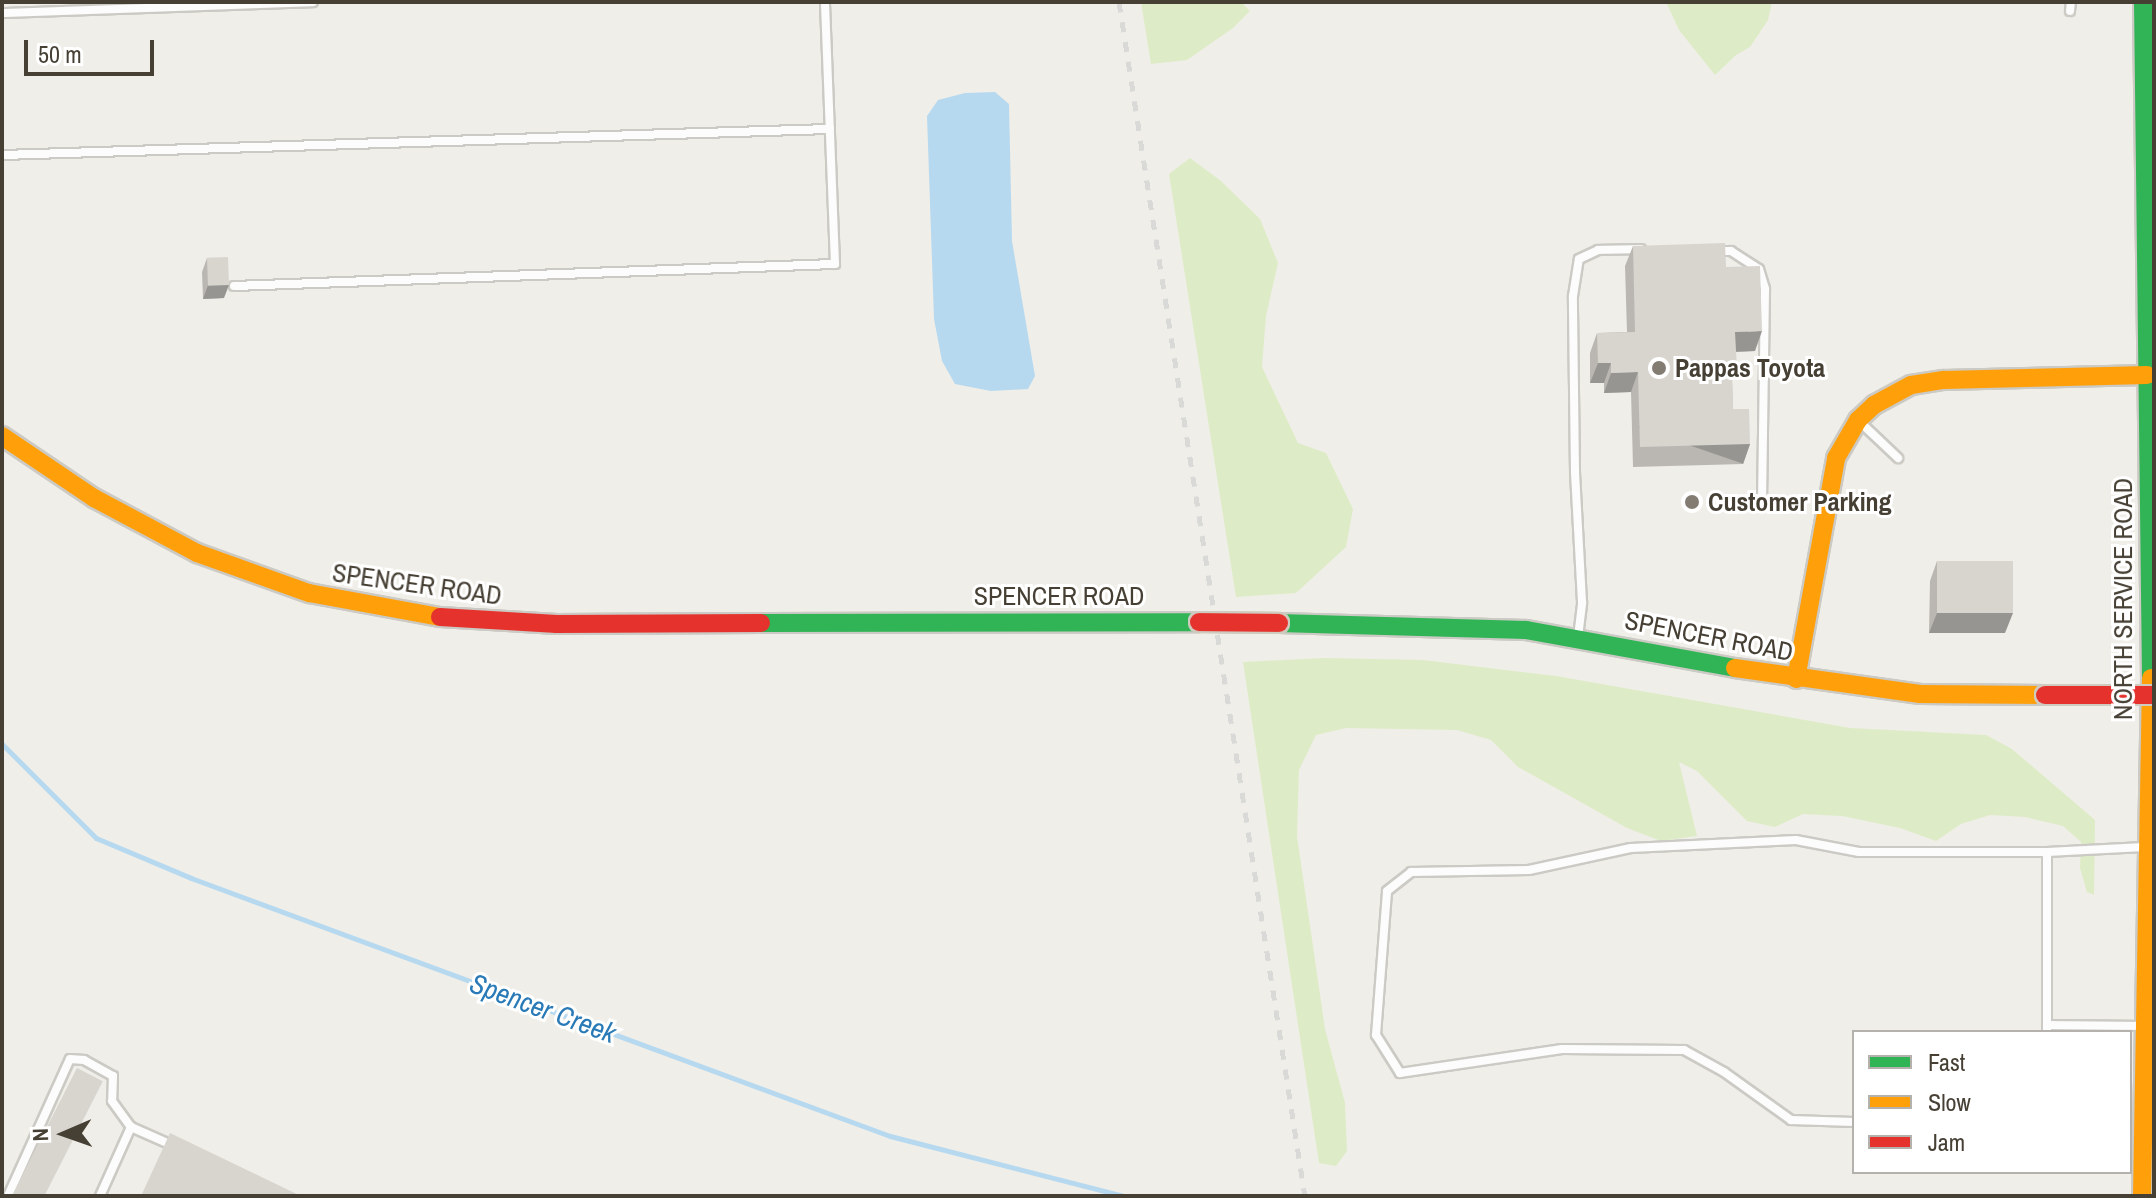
<!DOCTYPE html>
<style>
body{margin:0}
#map{position:relative;width:2156px;height:1198px;overflow:hidden;background:#f0eee8;font-family:"Archivo Narrow",sans-serif}
div>[style]{position:absolute}
.green>*{inset:0;background:#ddecc6}
.water>*{inset:0;background:#b6d9f0}
.stream>*{height:5px;margin:-2.5px;padding:0 2.5px;transform-origin:2.5px;border-radius:2.5px;background:#b6d9f0}
.roads{filter:drop-shadow(2px 0 #cccac4) drop-shadow(-2px 0 #cccac4) drop-shadow(0 2px #cccac4) drop-shadow(0 -2px #cccac4)}
.lane>*{height:8px;margin:-4px;padding:0 4px;transform-origin:4px;border-radius:4px;background:#fdfcfc}
.fast>*{height:18px;margin:-9px;padding:0 9px;transform-origin:9px;border-radius:9px;background:#30b455}
.slow>*{height:18px;margin:-9px;padding:0 9px;transform-origin:9px;border-radius:9px;background:#ff9f0a}
.jam>*{height:18px;margin:-9px;padding:0 9px;transform-origin:9px;border-radius:9px;background:#e5322d}
.rail>*{height:5px;margin-top:-2.5px;transform-origin:0;background:repeating-linear-gradient(90deg,#d9d9d8 0 10px,transparent 0 20px)}
.bridges{filter:drop-shadow(2px 0 #d0cbbf) drop-shadow(-2px 0 #d0cbbf) drop-shadow(0 2px #d0cbbf) drop-shadow(0 -2px #d0cbbf)}
.jam-bridge>*{height:18px;margin:-9px;padding:0 9px;transform-origin:9px;border-radius:9px;background:#e5322d}
.wall>*{inset:0;background:#bab7b2}
.shaded-wall>*{inset:0;background:#979591;transform-origin:0 0}
.building>*{inset:0;background:#d8d5cf;transform-origin:0 0}
.dots>*{width:22px;height:22px;translate:-50% -50%;box-sizing:border-box;border:4px solid #fff;border-radius:50%}
span{translate:-50% -50%;white-space:nowrap;text-align:center;line-height:1.15;-webkit-text-stroke:6px #fff;paint-order:stroke}
.poi-label{font-size:26px;color:#463f34;font-weight:700}
.left{translate:0 -50%;text-align:left}
.street-label{font-size:26px;color:#463f34}
.water-label{font-size:28px;color:#297ab6;font-style:italic}
.frame{position:absolute;inset:0;border:4px solid #463f34;pointer-events:none}
.legend{position:absolute;left:1852px;top:1030px;width:280px;height:144px;box-sizing:border-box;background:#fff;border:2px solid #b5b2ae;margin:0;padding:10px 14px;list-style:none;font-size:24px;color:#463f34}
.legend li{display:flex;align-items:center;gap:16px;height:40px}
.legend b{width:40px;border:2px solid #b5b2ae}
.north{position:absolute;left:24px;top:1094px;width:80px;height:80px;-webkit-text-stroke:6px #fff;paint-order:stroke;rotate:268deg;font-size:22px;font-weight:700;line-height:32px;text-align:center;color:#463f34}
.north::after{content:'';display:block;margin:auto;width:28px;height:36px;background:#463f34;clip-path:polygon(50% 0,100% 100%,50% 72%,0 100%)}
.scale{position:absolute;left:24px;top:40px;width:130px;height:36px;box-sizing:border-box;border:4px solid #463f34;border-top:0;padding-left:10px;font-size:24px;line-height:28px;white-space:nowrap;color:#463f34;-webkit-text-stroke:6px #fff;paint-order:stroke}
</style>
<div id="map">
<div class="green">
<div style="clip-path:polygon(1141px 2px,1241px 2px,1250px 11px,1233px 28px,1187px 60px,1151px 64px)"></div>
<div style="clip-path:polygon(1666px 2px,1772px 2px,1768px 20px,1750px 47px,1736px 55px,1715px 75px,1679px 30px)"></div>
<div style="clip-path:polygon(1190px 158px,1221px 181px,1260px 219px,1278px 263px,1266px 316px,1262px 367px,1298px 443px,1326px 453px,1353px 509px,1346px 547px,1296px 593px,1236px 597px,1169px 174px)"></div>
<div style="clip-path:polygon(1324px 658px,1423px 660px,1556px 676px,1850px 728px,1986px 735px,2012px 749px,2095px 820px,2094px 895px,2087px 892px,2080px 868px,2081px 842px,2063px 826px,2025px 817px,1990px 815px,1961px 824px,1936px 841px,1900px 828px,1842px 816px,1803px 814px,1775px 827px,1747px 821px,1697px 771px,1679px 762px,1697px 836px,1661px 841px,1627px 828px,1518px 767px,1491px 740px,1457px 730px,1346px 728px,1316px 735px,1299px 770px,1297px 836px,1325px 1029px,1345px 1103px,1347px 1151px,1336px 1166px,1319px 1163px,1243px 662px)"></div>
</div>
<div class="water">
<div style="clip-path:polygon(995px 92px,1009px 104px,1012px 241px,1035px 376px,1028px 389px,991px 391px,955px 384px,942px 361px,934px 319px,927px 116px,938px 100px,965px 93px)"></div>
</div>
<div class="stream">
<div style="left:2px;top:744px;width:133px;rotate:45deg"></div>
<div style="left:96px;top:838px;width:103px;rotate:22.8deg"></div>
<div style="left:191px;top:878px;width:745px;rotate:20.26deg"></div>
<div style="left:890px;top:1136px;width:242px;rotate:14.4deg"></div>
</div>
<div class="roads">
<div class="lane">
<div style="left:2070px;top:11px;width:9px;rotate:-84deg"></div>
<div style="left:2px;top:13px;width:311px;rotate:-2deg"></div>
<div style="left:2px;top:155px;width:828px;rotate:-1.8deg"></div>
<div style="left:1718px;top:251px;width:13px"></div>
<div style="left:1731px;top:251px;width:33px;rotate:33deg"></div>
<div style="left:1759px;top:269px;width:21px;rotate:73deg"></div>
<div style="left:1765px;top:289px;width:213px;rotate:90.8deg"></div>
<div style="left:234px;top:286px;width:601px;rotate:-2.1deg"></div>
<div style="left:835px;top:264px;width:262px;rotate:-92.2deg"></div>
<div style="left:1859px;top:421px;width:54px;rotate:43.5deg"></div>
<div style="left:1578px;top:637px;width:35px;rotate:-83deg"></div>
<div style="left:1582px;top:602px;width:130px;rotate:-93.1deg"></div>
<div style="left:1575px;top:472px;width:176px;rotate:-90.7deg"></div>
<div style="left:1573px;top:296px;width:37px;rotate:-81deg"></div>
<div style="left:1579px;top:259px;width:21px;rotate:-25deg"></div>
<div style="left:1598px;top:250px;width:43px;rotate:-1.3deg"></div>
<div style="left:2047px;top:1025px;width:95px;rotate:0.6deg"></div>
<div style="left:2047px;top:1032px;width:180px;rotate:-90deg"></div>
<div style="left:1854px;top:1122px;width:63px;rotate:-178.2deg"></div>
<div style="left:1791px;top:1120px;width:82px;rotate:-144.4deg"></div>
<div style="left:1724px;top:1072px;width:46px;rotate:-151.2deg"></div>
<div style="left:1684px;top:1050px;width:122px;rotate:-179.5deg"></div>
<div style="left:1562px;top:1049px;width:164px;rotate:171.6deg"></div>
<div style="left:1400px;top:1073px;width:45px;rotate:-122.3deg"></div>
<div style="left:1376px;top:1035px;width:144px;rotate:-85.6deg"></div>
<div style="left:1387px;top:891px;width:31px;rotate:-38deg"></div>
<div style="left:1411px;top:872px;width:118px;rotate:-1deg"></div>
<div style="left:1529px;top:870px;width:104px;rotate:-12.2deg"></div>
<div style="left:1631px;top:848px;width:165px;rotate:-2.8deg"></div>
<div style="left:1796px;top:840px;width:64px;rotate:10.8deg"></div>
<div style="left:1859px;top:852px;width:188px"></div>
<div style="left:2047px;top:852px;width:97px;rotate:-3deg"></div>
<div style="left:8px;top:1196px;width:150px;rotate:-65.7deg"></div>
<div style="left:70px;top:1059px;width:14px;rotate:4deg"></div>
<div style="left:84px;top:1060px;width:33px;rotate:29deg"></div>
<div style="left:113px;top:1076px;width:25px;rotate:92deg"></div>
<div style="left:112px;top:1101px;width:32px;rotate:54deg"></div>
<div style="left:100px;top:1196px;width:76px;rotate:-65.8deg"></div>
<div style="left:131px;top:1127px;width:47px;rotate:23.8deg"></div>
</div>
<div class="fast">
<div style="left:2143px;top:2px;width:676px;rotate:89.32deg"></div>
<div style="left:761px;top:623px;width:438px;rotate:-0.1deg"></div>
<div style="left:1279px;top:623px;width:247px;rotate:1.6deg"></div>
<div style="left:1526px;top:630px;width:212px;rotate:10.3deg"></div>
</div>
<div class="slow">
<div style="left:2px;top:436px;width:111px;rotate:34deg"></div>
<div style="left:94px;top:498px;width:117px;rotate:28.1deg"></div>
<div style="left:197px;top:553px;width:119px;rotate:19.7deg"></div>
<div style="left:309px;top:593px;width:133px;rotate:10.4deg"></div>
<div style="left:1735px;top:668px;width:187px;rotate:8deg"></div>
<div style="left:1920px;top:694px;width:125px;rotate:0.5deg"></div>
<div style="left:1796px;top:679px;width:225px;rotate:-79.7deg"></div>
<div style="left:1836px;top:458px;width:44px;rotate:-59.9deg"></div>
<div style="left:1858px;top:420px;width:22px;rotate:-43deg"></div>
<div style="left:1874px;top:405px;width:42px;rotate:-28.4deg"></div>
<div style="left:1911px;top:385px;width:33px;rotate:-9deg"></div>
<div style="left:1944px;top:380px;width:203px;rotate:-1.4deg"></div>
<div style="left:2142px;top:1196px;width:518px;rotate:-89deg"></div>
</div>
<div class="jam">
<div style="left:440px;top:617px;width:117px;rotate:3.4deg"></div>
<div style="left:557px;top:624px;width:204px;rotate:-0.3deg"></div>
</div>
</div>
<div class="rail">
<div style="left:1119px;top:2px;width:1208px;rotate:81.15deg"></div>
</div>
<div class="bridges">
<div class="jam-bridge">
<div style="left:1199px;top:622px;width:80px;rotate:0.7deg"></div>
<div style="left:2045px;top:695px;width:109px"></div>
</div>
</div>
<div class="wall">
<div style="clip-path:polygon(1633px 246px,1726px 267px,1755px 351px,1736px 352px,1732px 381px,1733px 409px,1750px 444px,1743px 464px,1633px 467px,1631px 392px,1604px 393px,1604px 383px,1590px 383px,1590px 353px,1597px 333px,1627px 332px,1625px 266px)"></div>
<div style="clip-path:polygon(207px 258px,224px 298px,203px 299px,202px 272px)"></div>
<div style="clip-path:polygon(1937px 561px,2005px 633px,1929px 633px,1930px 581px)"></div>
</div>
<div class="shaded-wall">
<div style="clip-path:polygon(208px 285px,229px 285px,224px 298px,203px 299px)"></div>
<div style="clip-path:polygon(1762px 331px,1755px 351px,1728px 352px,1735px 332px)"></div>
<div style="clip-path:polygon(1598px 363px,1611px 363px,1604px 383px,1590px 383px)"></div>
<div style="clip-path:polygon(1638px 372px,1631px 392px,1604px 393px,1611px 373px)"></div>
<div style="left:1750px;top:444px;width:21px;height:110px;rotate:109deg"></div>
<div style="clip-path:polygon(1937px 613px,2013px 613px,2005px 633px,1929px 633px)"></div>
</div>
<div class="building">
<div style="clip-path:polygon(1725px 243px,1726px 267px,1760px 266px,1762px 331px,1735px 332px,1737px 369px,1732px 370px,1733px 409px,1749px 409px,1750px 444px,1640px 447px,1638px 372px,1611px 373px,1611px 363px,1598px 363px,1597px 333px,1635px 332px,1633px 246px)"></div>
<div style="left:228px;top:257px;width:28px;height:21px;rotate:88deg"></div>
<div style="left:1937px;top:561px;width:76px;height:52px"></div>
<div style="left:77px;top:1068px;width:29px;height:142px;rotate:27deg"></div>
<div style="clip-path:polygon(170px 1133px,301px 1196px,141px 1196px)"></div>
</div>
<div class="dots">
<div style="left:1659px;top:368px;background:#827c73"></div>
<div style="left:1692px;top:502px;background:#827c73"></div>
</div>
<div class="poi-label">
<span class="left" style="left:1675px;top:368px">Pappas Toyota</span>
<span class="left" style="left:1708px;top:502px">Customer Parking</span>
</div>
<div class="street-label">
<span style="left:417px;top:584px;rotate:8deg">SPENCER ROAD</span>
<span style="left:1059px;top:596px">SPENCER ROAD</span>
<span style="left:2123px;top:599px;rotate:-90deg">NORTH SERVICE ROAD</span>
<span style="left:1709px;top:636px;rotate:11deg">SPENCER ROAD</span>
</div>
<div class="water-label">
<span style="left:543px;top:1008px;rotate:20deg">Spencer Creek</span>
</div>
<div class="frame"></div>
<ul class="legend">
<li><b style="height:10px;background:#30b455"></b>Fast</li>
<li><b style="height:10px;background:#ff9f0a"></b>Slow</li>
<li><b style="height:10px;background:#e5322d"></b>Jam</li>
</ul>
<div class="north">N</div>
<div class="scale">50 m</div>
</div>
